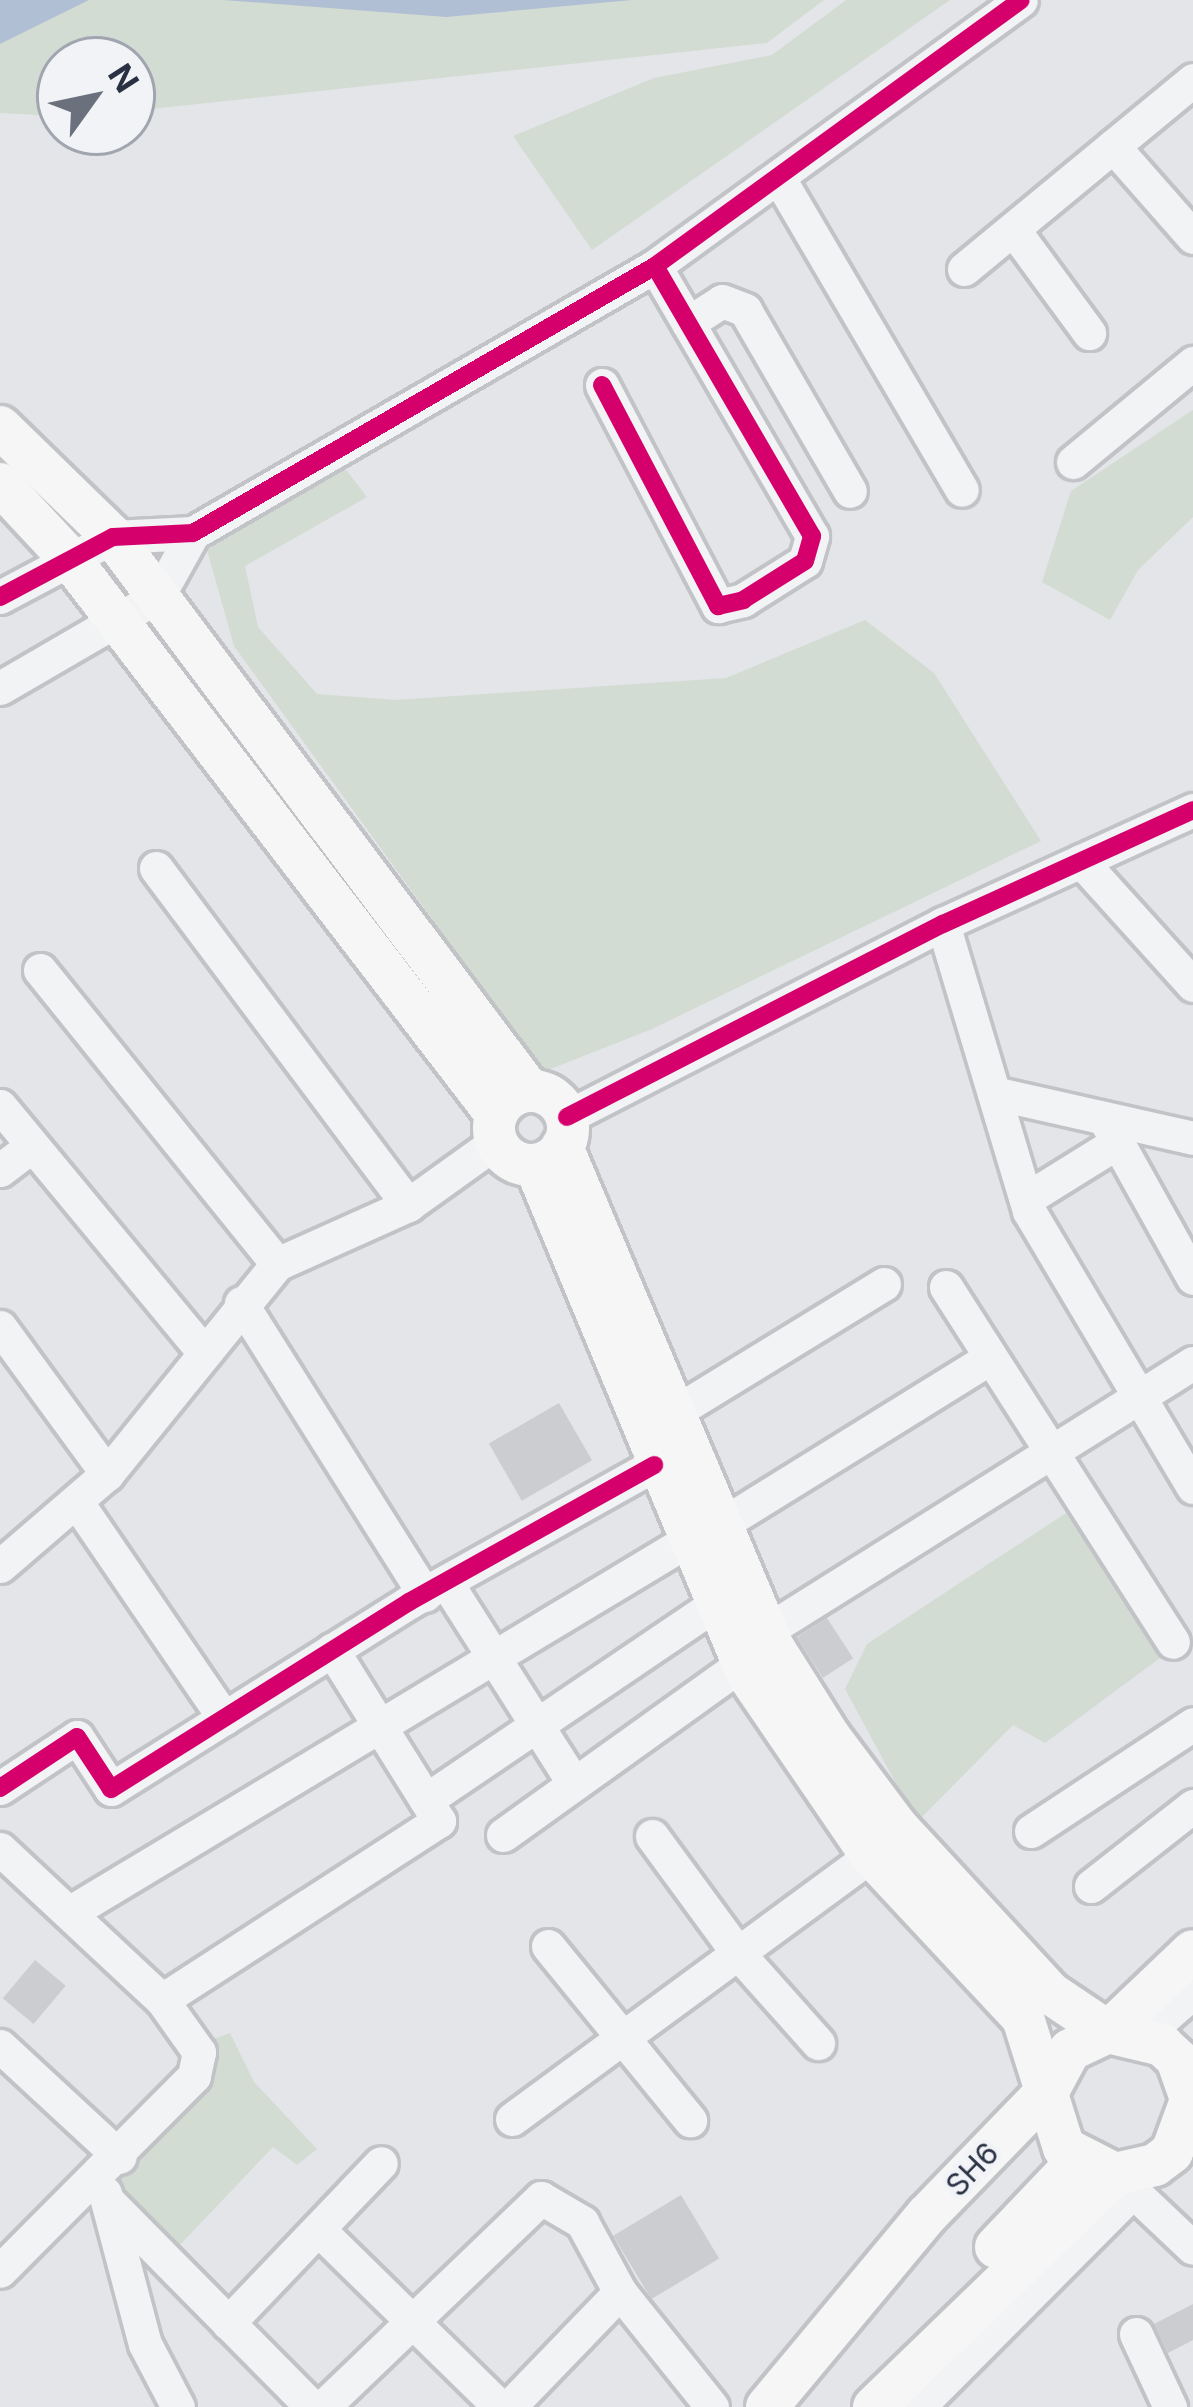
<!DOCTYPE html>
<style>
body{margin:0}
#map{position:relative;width:1193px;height:2407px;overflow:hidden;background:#e3e5e8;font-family:Inter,sans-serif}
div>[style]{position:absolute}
.green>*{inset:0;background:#d3dcd3}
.water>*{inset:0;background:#b1bfd4}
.building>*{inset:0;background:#cbcdd0;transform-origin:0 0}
.roads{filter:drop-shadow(3px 0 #c1c3c6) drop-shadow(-3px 0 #c1c3c6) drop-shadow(0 3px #c1c3c6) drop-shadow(0 -3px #c1c3c6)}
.minor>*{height:33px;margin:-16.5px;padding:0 16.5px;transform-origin:16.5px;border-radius:16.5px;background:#f2f3f5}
.major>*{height:42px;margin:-21px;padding:0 21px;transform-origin:21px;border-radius:21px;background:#f6f6f7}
.major>.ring{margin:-21px;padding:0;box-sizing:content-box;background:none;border:42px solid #f6f6f7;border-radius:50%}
.cycleway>*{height:18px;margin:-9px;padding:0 9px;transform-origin:9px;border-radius:9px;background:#d6006c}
span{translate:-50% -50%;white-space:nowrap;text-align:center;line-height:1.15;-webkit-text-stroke:9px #f1f3f7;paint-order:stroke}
.street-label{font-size:30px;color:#293142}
.north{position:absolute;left:36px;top:36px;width:120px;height:120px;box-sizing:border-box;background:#f1f3f7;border:3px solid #a1a5af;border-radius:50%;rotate:57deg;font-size:33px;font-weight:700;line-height:48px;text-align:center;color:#293142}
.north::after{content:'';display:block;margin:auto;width:42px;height:54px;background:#6a707c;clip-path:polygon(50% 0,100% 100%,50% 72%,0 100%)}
</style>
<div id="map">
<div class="green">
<div style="clip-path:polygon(0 0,824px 0,767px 43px,132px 111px,132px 60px,60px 60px,60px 116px,0 113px)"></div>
<div style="clip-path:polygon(846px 0,950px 0,592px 250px,513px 136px,654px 78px,772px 55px)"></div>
<div style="clip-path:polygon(1193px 410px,1193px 517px,1138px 570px,1110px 620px,1042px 582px,1071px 491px)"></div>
<div style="clip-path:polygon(344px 467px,367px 497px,245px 566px,258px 627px,317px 694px,395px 700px,726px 678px,865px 620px,934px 673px,1041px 841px,652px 1029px,543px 1072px,234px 646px,207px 550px)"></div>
<div style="clip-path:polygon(1066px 1513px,1164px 1655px,1045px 1743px,1013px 1725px,917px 1822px,845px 1689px,867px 1644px)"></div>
<div style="clip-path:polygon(230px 2033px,254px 2082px,317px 2149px,297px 2165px,273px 2147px,177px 2248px,119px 2182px,207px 2087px,211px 2040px)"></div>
</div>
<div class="water">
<div style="clip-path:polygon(0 0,89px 0,0 44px)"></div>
<div style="clip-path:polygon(223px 0,632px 0,446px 17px)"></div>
</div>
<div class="building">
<div style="left:559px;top:1403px;width:66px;height:81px;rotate:60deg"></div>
<div style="left:827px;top:1618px;width:48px;height:36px;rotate:57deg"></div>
<div style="left:35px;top:1960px;width:40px;height:50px;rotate:40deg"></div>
<div style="left:681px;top:2195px;width:74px;height:79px;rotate:59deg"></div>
<div style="clip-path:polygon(1193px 2304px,1193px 2340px,1168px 2353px,1154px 2324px)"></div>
</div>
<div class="roads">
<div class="minor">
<div style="left:1113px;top:146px;width:121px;rotate:48.7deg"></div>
<div style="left:780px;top:180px;width:359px;rotate:59.6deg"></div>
<div style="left:1013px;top:229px;width:129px;rotate:53.8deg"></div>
<div style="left:964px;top:269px;width:297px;rotate:-39.5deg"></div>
<div style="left:688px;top:323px;width:40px;rotate:-32.9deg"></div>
<div style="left:722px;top:301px;width:25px;rotate:21deg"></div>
<div style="left:745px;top:310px;width:209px;rotate:59.9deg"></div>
<div style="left:602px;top:385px;width:250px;rotate:62.3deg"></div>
<div style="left:718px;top:606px;width:26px;rotate:-13deg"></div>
<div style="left:743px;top:600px;width:73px;rotate:-32.2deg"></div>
<div style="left:805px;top:561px;width:26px;rotate:-74deg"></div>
<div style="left:812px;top:536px;width:312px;rotate:-120.2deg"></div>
<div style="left:1073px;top:462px;width:156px;rotate:-39.5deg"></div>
<div style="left:0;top:597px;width:128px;rotate:-28deg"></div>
<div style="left:113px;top:537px;width:80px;rotate:-2.9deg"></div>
<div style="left:193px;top:533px;width:534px;rotate:-30.02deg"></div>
<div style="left:655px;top:266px;width:452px;rotate:-36deg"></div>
<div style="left:0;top:688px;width:183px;rotate:-30.2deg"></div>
<div style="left:158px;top:596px;width:72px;rotate:-60.9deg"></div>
<div style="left:1081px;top:861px;width:167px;rotate:47.9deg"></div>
<div style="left:156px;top:868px;width:421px;rotate:53.2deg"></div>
<div style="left:943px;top:924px;width:300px;rotate:73.3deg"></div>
<div style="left:1029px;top:1211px;width:321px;rotate:59.3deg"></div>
<div style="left:40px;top:970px;width:378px;rotate:51.1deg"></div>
<div style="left:994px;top:1093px;width:204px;rotate:12.7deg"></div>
<div style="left:0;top:1106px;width:318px;rotate:50.4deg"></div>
<div style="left:567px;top:1117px;width:423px;rotate:-27.2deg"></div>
<div style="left:943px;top:924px;width:275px;rotate:-24.5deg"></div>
<div style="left:1104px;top:1118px;width:183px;rotate:60.9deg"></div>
<div style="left:0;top:1170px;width:38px;rotate:-37deg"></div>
<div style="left:1026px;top:1199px;width:108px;rotate:-31.8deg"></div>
<div style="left:946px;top:1287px;width:421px;rotate:57.4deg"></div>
<div style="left:241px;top:1303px;width:345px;rotate:57.8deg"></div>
<div style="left:0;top:1327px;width:182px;rotate:53.9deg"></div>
<div style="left:675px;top:1412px;width:245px;rotate:-31.5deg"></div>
<div style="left:76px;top:1501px;width:263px;rotate:55.7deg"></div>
<div style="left:722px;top:1524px;width:315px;rotate:-31.8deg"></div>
<div style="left:0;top:1566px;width:141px;rotate:-40.7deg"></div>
<div style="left:107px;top:1474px;width:270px;rotate:-51deg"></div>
<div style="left:277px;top:1264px;width:144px;rotate:-24.2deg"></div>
<div style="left:408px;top:1205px;width:108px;rotate:-35.6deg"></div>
<div style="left:446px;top:1582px;width:239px;rotate:57.6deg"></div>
<div style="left:766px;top:1631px;width:504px;rotate:-32.11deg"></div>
<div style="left:0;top:1788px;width:92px;rotate:-33.5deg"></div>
<div style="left:77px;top:1737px;width:62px;rotate:56.8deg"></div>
<div style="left:111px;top:1789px;width:352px;rotate:-32.1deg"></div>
<div style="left:409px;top:1602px;width:281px;rotate:-29.2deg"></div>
<div style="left:426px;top:1800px;width:349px;rotate:-34.1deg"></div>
<div style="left:1031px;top:1831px;width:194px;rotate:-33.4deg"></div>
<div style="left:503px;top:1835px;width:294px;rotate:-35.6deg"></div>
<div style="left:652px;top:1836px;width:144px;rotate:53.8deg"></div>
<div style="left:737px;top:1952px;width:122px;rotate:48.3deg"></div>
<div style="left:0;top:1849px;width:221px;rotate:43deg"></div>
<div style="left:162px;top:2000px;width:64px;rotate:54.6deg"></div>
<div style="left:199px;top:2052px;width:25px;rotate:102deg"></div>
<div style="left:194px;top:2076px;width:275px;rotate:134.9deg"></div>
<div style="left:1091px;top:1886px;width:130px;rotate:-38.1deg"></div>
<div style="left:69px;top:1913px;width:721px;rotate:-31.05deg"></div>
<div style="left:548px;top:1946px;width:225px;rotate:50.8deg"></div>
<div style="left:162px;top:2000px;width:330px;rotate:-32.9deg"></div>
<div style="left:439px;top:1821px;width:202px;rotate:-122deg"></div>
<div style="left:1144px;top:2035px;width:65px;rotate:-41.3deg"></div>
<div style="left:0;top:2046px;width:163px;rotate:42.8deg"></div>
<div style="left:512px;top:2119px;width:446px;rotate:-36.3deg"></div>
<div style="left:1120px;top:2179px;width:100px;rotate:43.4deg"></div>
<div style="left:105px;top:2193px;width:156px;rotate:75.2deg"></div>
<div style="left:145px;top:2344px;width:71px;rotate:62.4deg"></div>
<div style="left:107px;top:2200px;width:291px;rotate:45.3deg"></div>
<div style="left:318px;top:2229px;width:255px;rotate:44.4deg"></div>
<div style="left:228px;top:2323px;width:221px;rotate:-46.3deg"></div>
<div style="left:1136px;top:2334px;width:81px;rotate:65deg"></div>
<div style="left:323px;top:2407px;width:302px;rotate:-43.8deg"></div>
<div style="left:541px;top:2198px;width:48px;rotate:30.3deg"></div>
<div style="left:582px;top:2222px;width:80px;rotate:61.5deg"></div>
<div style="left:620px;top:2292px;width:147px;rotate:51.3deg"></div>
<div style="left:509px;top:2407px;width:160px;rotate:-46deg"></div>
<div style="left:918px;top:2407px;width:305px;rotate:-45.1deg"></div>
</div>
<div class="major">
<div style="left:0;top:427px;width:158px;rotate:44.2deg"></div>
<div style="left:113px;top:537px;width:692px;rotate:53.05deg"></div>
<div style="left:0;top:484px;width:103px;rotate:47deg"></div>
<div style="left:70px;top:559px;width:700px;rotate:52.49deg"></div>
<div class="ring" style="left:494px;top:1091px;width:32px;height:32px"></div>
<div style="left:562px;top:1147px;width:543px;rotate:67.12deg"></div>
<div style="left:773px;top:1647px;width:105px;rotate:57.8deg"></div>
<div style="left:829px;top:1736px;width:114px;rotate:53.2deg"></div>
<div style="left:897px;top:1827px;width:226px;rotate:47.3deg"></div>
<div style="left:1050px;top:1993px;width:70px;rotate:33.9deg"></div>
<div style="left:1108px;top:2032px;width:56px;rotate:13.5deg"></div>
<div style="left:1162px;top:2045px;width:21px;rotate:43deg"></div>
<div style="left:1177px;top:2059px;width:42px;rotate:70.7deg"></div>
<div style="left:535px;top:1165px;width:553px;rotate:67.33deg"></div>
<div style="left:748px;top:1675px;width:218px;rotate:55.7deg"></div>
<div style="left:871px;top:1855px;width:223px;rotate:47deg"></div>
<div style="left:1023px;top:2018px;width:136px;rotate:72.5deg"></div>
<div style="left:1064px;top:2148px;width:57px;rotate:27deg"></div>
<div style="left:996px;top:2247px;width:119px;rotate:-46.4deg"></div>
<div style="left:767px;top:2407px;width:250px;rotate:-50.2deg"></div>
<div style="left:927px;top:2215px;width:175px;rotate:-45.9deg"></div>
<div style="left:1049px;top:2089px;width:44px;rotate:-61.7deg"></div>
<div style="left:1070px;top:2050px;width:42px;rotate:-25.3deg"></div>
<div style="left:1108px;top:2032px;width:117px;rotate:-43.6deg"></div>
<div style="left:874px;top:2407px;width:335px;rotate:-44deg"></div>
<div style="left:1115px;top:2174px;width:41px;rotate:-12.7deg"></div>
<div style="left:1155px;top:2165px;width:21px;rotate:-37deg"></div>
<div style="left:1172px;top:2152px;width:61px;rotate:-69.8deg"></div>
</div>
</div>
<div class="cycleway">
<div style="left:602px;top:385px;width:250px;rotate:62.3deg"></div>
<div style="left:718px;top:606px;width:26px;rotate:-13deg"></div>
<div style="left:743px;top:600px;width:73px;rotate:-32.2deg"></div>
<div style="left:805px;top:561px;width:26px;rotate:-74deg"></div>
<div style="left:812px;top:536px;width:312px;rotate:-120.2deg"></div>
<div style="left:0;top:597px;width:128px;rotate:-28deg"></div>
<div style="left:113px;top:537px;width:80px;rotate:-2.9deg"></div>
<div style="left:193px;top:533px;width:534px;rotate:-30.02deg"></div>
<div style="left:655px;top:266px;width:452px;rotate:-36deg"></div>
<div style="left:567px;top:1117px;width:423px;rotate:-27.2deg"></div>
<div style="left:943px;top:924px;width:275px;rotate:-24.5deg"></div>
<div style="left:0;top:1788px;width:92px;rotate:-33.5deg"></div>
<div style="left:77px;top:1737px;width:62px;rotate:56.8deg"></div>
<div style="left:111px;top:1789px;width:352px;rotate:-32.1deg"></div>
<div style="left:409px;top:1602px;width:281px;rotate:-29.2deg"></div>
</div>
<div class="street-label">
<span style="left:972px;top:2169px;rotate:-46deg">SH6</span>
</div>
<div class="north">N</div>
</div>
